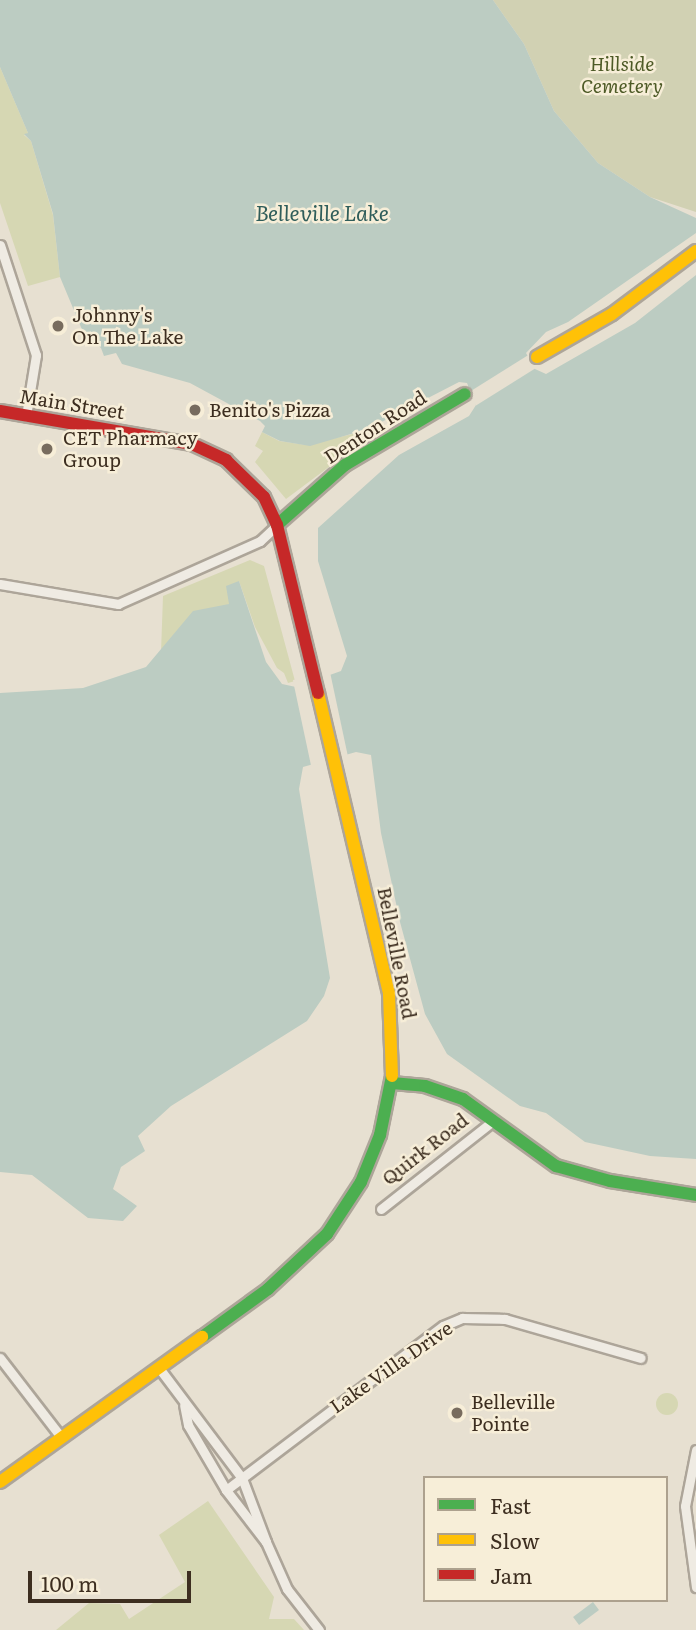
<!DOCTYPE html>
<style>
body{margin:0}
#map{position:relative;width:696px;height:1630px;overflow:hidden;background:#e7e0d1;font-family:Literata,serif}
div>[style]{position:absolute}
.green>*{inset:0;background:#d6d7b3}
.round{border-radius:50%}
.cemetery>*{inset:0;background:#d1d1b3}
.water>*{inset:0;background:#bcccc2;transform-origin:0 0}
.pier>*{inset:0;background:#e7e0d1;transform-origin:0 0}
.roads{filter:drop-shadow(2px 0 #ada599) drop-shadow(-2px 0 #ada599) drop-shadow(0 2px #ada599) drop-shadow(0 -2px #ada599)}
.street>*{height:9px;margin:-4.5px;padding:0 4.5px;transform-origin:4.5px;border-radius:4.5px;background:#efebe3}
.fast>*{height:12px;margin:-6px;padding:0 6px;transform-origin:6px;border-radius:6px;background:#4caf50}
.slow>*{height:12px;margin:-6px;padding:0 6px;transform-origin:6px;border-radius:6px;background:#ffc107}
.jam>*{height:12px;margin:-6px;padding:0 6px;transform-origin:6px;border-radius:6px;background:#c62828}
.dots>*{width:19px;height:19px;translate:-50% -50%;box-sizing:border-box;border:4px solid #f7eed8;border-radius:50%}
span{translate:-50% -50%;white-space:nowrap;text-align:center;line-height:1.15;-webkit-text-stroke:5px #f7eed8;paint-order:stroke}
.park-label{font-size:19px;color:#4d5a26;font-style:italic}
.poi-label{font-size:19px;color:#3d2e20}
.left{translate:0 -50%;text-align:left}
.street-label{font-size:19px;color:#3d2e20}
.water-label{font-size:21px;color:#2f5d5a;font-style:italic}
.legend{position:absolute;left:423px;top:1476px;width:245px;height:126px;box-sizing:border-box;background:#f7eed8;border:2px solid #ada18e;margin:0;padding:9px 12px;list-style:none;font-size:21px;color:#3d2e20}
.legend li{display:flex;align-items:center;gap:14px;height:35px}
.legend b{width:35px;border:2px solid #ada18e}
.scale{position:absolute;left:28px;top:1571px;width:163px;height:32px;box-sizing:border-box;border:4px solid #3d2e20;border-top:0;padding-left:9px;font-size:21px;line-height:24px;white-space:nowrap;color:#3d2e20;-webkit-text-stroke:5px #f7eed8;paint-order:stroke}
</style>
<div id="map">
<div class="green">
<div style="clip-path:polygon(0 67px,28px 133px,24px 135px,31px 141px,53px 215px,60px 277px,28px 286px,0 203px)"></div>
<div style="clip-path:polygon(262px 432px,279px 441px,306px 445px,361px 432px,369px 437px,286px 499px,255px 462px,263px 451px,255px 446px)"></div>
<div style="clip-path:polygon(250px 560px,264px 566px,295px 681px,288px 683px,284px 673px,277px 668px,255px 627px,239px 581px,229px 604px,161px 652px,163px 596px)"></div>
<div class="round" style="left:656px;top:1393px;width:22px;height:22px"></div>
<div style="clip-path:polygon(208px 1501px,274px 1597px,269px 1619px,294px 1619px,304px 1630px,56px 1630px,89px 1603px,120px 1604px,129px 1619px,185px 1582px,159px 1535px)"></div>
</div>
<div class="cemetery">
<div style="clip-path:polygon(493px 0,696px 0,696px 212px,650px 197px,598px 163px,554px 111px,524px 44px)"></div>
</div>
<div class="water">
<div style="clip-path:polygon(0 0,493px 0,524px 44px,554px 111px,598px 163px,650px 197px,696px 218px,696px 233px,568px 322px,546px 332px,526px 353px,535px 369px,546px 374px,635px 323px,696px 275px,696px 1159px,650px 1156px,585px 1142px,546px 1113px,520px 1106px,447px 1054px,425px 1014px,400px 922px,381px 833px,371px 755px,356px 752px,303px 767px,299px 789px,330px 978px,324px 996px,307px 1021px,171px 1106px,138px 1136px,145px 1151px,121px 1167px,113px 1189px,137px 1206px,123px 1221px,88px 1218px,32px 1175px,0 1172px,0 693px,83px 688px,146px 667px,193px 611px,229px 604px,226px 586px,239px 581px,266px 662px,282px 684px,296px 687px,341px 671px,347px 656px,318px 561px,318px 528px,399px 455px,469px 416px,476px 405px,467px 383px,459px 382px,368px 429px,310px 446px,280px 441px,262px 432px,265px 426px,260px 421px,190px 383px,122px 364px,116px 353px,104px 356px,101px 348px,83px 332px,60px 277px,53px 214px,31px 141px,24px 134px,28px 133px,0 67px)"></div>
<div style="left:593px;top:1602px;width:10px;height:25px;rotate:53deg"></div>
</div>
<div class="pier">
<div style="left:530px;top:354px;width:15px;height:73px;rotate:58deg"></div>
<div style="left:330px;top:672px;width:88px;height:38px;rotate:78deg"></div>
</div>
<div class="roads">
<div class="street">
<div style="left:0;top:245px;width:116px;rotate:71.9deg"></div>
<div style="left:36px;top:355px;width:62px;rotate:99.3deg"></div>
<div style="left:0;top:584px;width:120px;rotate:9.6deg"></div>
<div style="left:118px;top:604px;width:155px;rotate:-23.9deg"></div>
<div style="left:260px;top:541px;width:23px;rotate:-43deg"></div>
<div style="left:381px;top:1209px;width:144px;rotate:-38.2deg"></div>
<div style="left:0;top:1358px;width:100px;rotate:52.3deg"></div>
<div style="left:159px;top:1368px;width:138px;rotate:53deg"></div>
<div style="left:242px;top:1478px;width:68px;rotate:69.4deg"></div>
<div style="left:266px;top:1542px;width:66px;rotate:-127.6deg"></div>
<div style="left:226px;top:1490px;width:75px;rotate:-120.3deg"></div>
<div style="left:188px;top:1425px;width:20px;rotate:-101deg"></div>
<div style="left:696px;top:1450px;width:57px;rotate:101.1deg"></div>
<div style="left:685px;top:1506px;width:82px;rotate:82.3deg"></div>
<div style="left:226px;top:1490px;width:272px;rotate:-37.1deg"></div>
<div style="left:443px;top:1326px;width:21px;rotate:-23deg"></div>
<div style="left:462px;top:1318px;width:43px;rotate:1.3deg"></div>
<div style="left:505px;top:1319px;width:141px;rotate:16deg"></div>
<div style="left:266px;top:1542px;width:51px;rotate:65.9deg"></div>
<div style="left:287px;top:1589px;width:52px;rotate:52deg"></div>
</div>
<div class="fast">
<div style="left:277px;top:525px;width:91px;rotate:-41.4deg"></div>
<div style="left:345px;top:465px;width:139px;rotate:-30.6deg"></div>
<div style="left:392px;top:1083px;width:33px;rotate:5deg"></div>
<div style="left:425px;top:1086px;width:40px;rotate:18.9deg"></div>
<div style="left:463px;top:1099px;width:115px;rotate:35.8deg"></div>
<div style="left:556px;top:1166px;width:56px;rotate:15.5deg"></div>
<div style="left:610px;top:1181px;width:87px;rotate:9.2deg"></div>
<div style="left:202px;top:1337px;width:82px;rotate:-36deg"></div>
<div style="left:268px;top:1289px;width:81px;rotate:-43deg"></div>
<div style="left:327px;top:1234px;width:62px;rotate:-56.8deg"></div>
<div style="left:361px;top:1182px;width:51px;rotate:-68deg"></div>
<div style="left:380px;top:1135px;width:60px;rotate:-78.5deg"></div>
</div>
<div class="slow">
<div style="left:537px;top:357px;width:86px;rotate:-29.8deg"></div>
<div style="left:612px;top:314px;width:105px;rotate:-36.9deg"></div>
<div style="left:318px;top:693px;width:309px;rotate:76.7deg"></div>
<div style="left:389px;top:994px;width:82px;rotate:87.9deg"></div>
<div style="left:0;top:1482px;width:249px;rotate:-35.7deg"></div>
</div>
<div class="jam">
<div style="left:0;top:411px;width:195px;rotate:9.8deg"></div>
<div style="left:192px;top:444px;width:38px;rotate:25deg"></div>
<div style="left:226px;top:460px;width:53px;rotate:44.2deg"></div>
<div style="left:264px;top:497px;width:31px;rotate:65deg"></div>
<div style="left:277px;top:525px;width:173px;rotate:76.3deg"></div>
</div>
</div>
<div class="dots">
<div style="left:58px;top:326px;background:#786c5e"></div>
<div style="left:195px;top:410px;background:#786c5e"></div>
<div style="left:47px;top:449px;background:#786c5e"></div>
<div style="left:457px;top:1413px;background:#786c5e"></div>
</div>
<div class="park-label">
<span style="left:622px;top:75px">Hillside<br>Cemetery</span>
</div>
<div class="poi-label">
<span class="left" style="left:72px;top:326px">Johnny's<br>On The Lake</span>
<span class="left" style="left:209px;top:410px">Benito's Pizza</span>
<span class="left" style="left:63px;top:449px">CET Pharmacy<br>Group</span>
<span class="left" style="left:471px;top:1413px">Belleville<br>Pointe</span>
</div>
<div class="street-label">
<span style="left:72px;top:404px;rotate:9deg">Main Street</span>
<span style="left:375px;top:427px;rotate:-33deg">Denton Road</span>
<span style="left:397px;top:953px;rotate:79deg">Belleville Road</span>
<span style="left:425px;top:1149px;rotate:-38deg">Quirk Road</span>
<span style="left:391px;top:1367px;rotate:-35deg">Lake Villa Drive</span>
</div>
<div class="water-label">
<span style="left:322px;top:212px">Belleville Lake</span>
</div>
<ul class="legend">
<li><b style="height:9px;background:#4caf50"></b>Fast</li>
<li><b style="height:9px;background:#ffc107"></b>Slow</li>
<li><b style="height:9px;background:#c62828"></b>Jam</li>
</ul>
<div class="scale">100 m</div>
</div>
